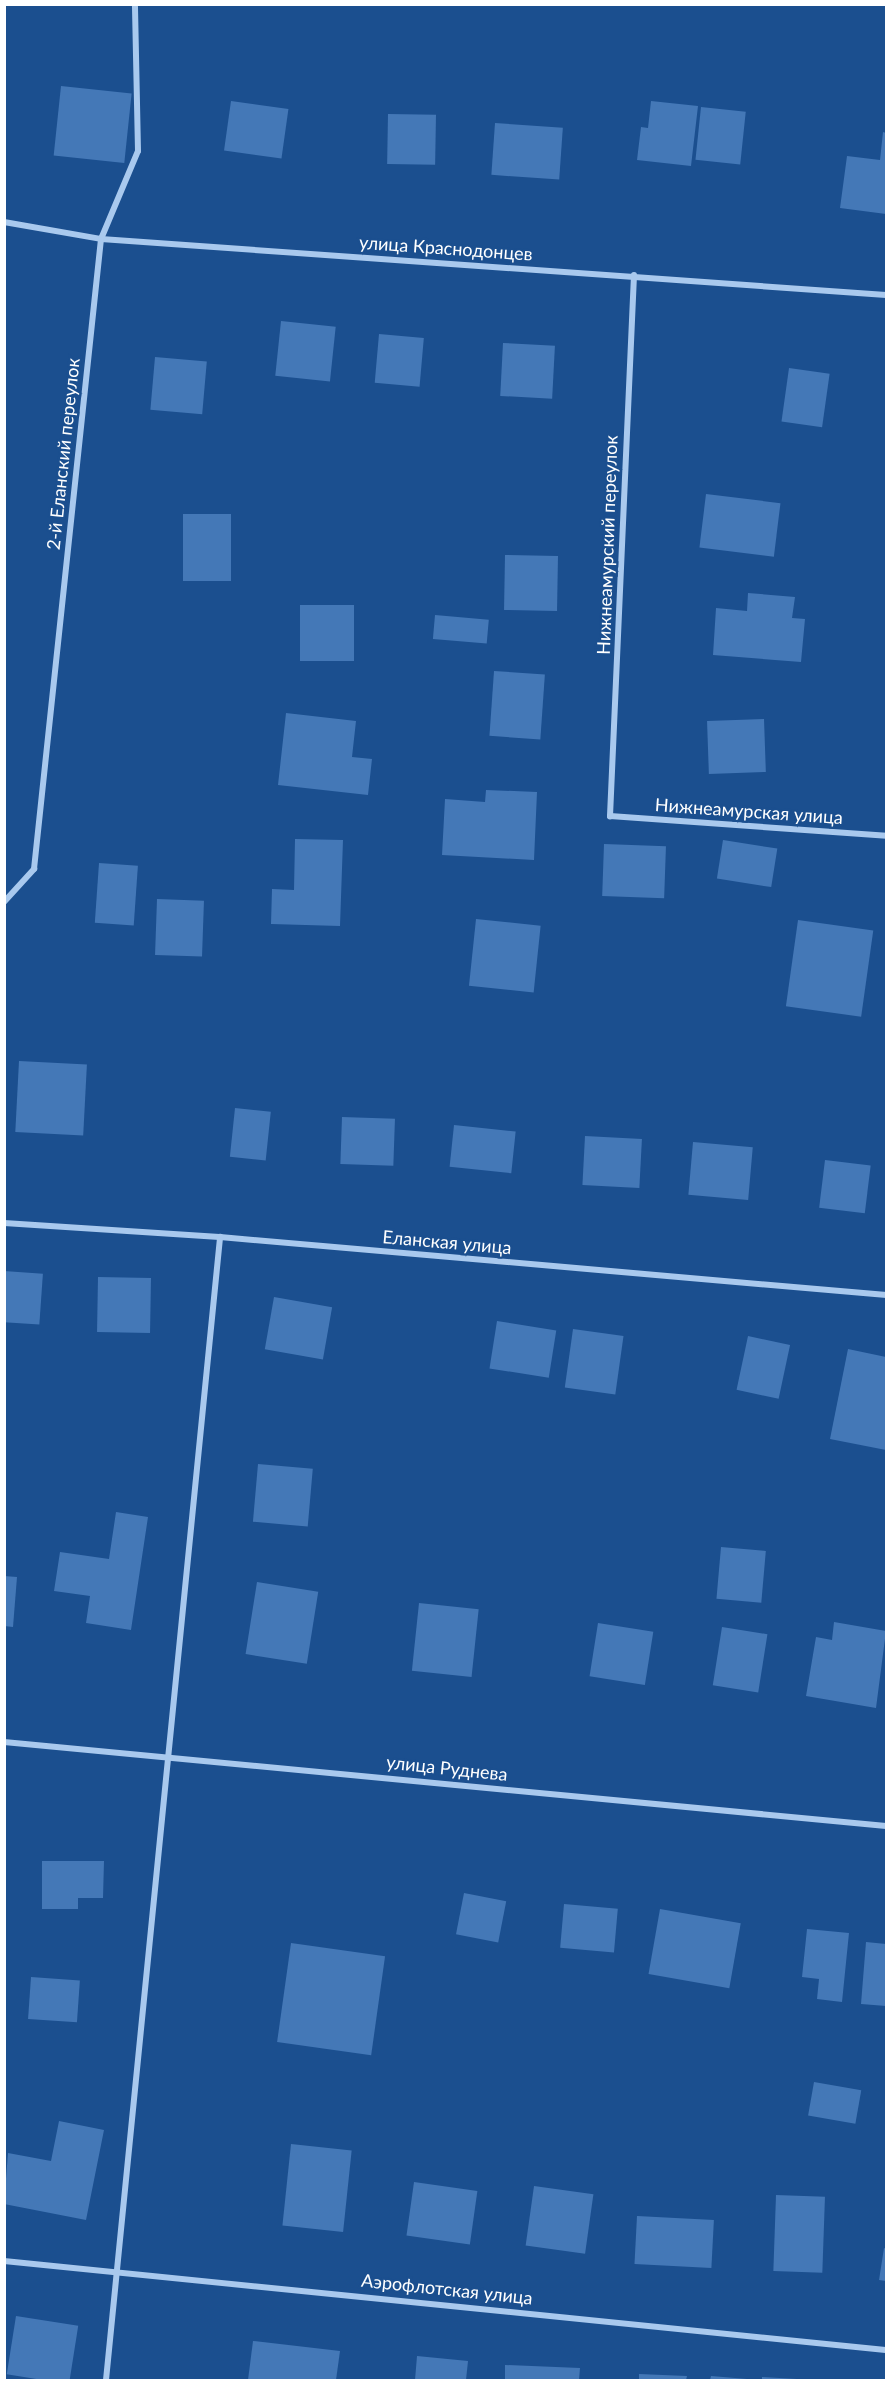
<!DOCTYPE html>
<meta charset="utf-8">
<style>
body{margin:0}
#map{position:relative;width:891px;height:2385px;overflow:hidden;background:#1b4f8f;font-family:Lato,sans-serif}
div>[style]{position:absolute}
.building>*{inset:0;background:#4478b7;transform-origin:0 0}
.street>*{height:6px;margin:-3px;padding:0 3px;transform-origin:3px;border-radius:3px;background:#a9c9ee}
span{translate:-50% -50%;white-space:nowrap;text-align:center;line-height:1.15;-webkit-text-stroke:4.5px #1b4f8f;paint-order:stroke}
.street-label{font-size:18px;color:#fff}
.frame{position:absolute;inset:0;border:6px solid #fff;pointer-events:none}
</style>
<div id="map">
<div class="building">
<div style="left:61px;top:86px;width:71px;height:70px;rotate:6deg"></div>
<div style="left:231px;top:101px;width:58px;height:50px;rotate:8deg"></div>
<div style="clip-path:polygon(651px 101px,698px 106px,691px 166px,637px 160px,641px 127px,648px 128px)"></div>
<div style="left:701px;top:107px;width:45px;height:53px;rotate:6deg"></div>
<div style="left:388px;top:114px;width:48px;height:50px;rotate:1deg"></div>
<div style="left:495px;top:123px;width:68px;height:52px;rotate:4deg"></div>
<div style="clip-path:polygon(883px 132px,886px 133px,886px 214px,840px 208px,847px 156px,880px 160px)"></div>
<div style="left:281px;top:321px;width:55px;height:55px;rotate:6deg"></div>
<div style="left:379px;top:334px;width:45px;height:49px;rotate:5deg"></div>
<div style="left:503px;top:343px;width:52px;height:53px;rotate:3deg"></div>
<div style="left:155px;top:357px;width:52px;height:53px;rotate:5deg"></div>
<div style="left:789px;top:368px;width:41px;height:54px;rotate:8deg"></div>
<div style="left:706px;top:494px;width:75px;height:54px;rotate:7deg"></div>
<div style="left:183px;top:514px;width:48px;height:67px"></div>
<div style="left:505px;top:555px;width:53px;height:55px;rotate:1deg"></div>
<div style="clip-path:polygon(748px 593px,795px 597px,792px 618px,805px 619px,801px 662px,713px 655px,716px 608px,747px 611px)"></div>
<div style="left:300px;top:605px;width:54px;height:56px"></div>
<div style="left:435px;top:615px;width:54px;height:24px;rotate:5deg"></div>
<div style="left:494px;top:671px;width:51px;height:65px;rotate:4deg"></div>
<div style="clip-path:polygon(286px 713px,356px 721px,352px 757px,372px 759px,368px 795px,278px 785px)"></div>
<div style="left:764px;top:719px;width:53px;height:57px;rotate:88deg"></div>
<div style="clip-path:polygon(486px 790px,537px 792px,534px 860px,442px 855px,445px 799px,485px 802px)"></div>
<div style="clip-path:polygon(295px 839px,343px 840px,340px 926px,271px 924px,272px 889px,294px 890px)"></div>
<div style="left:723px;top:840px;width:55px;height:39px;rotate:9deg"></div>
<div style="left:604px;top:844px;width:62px;height:52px;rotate:2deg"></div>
<div style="left:99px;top:863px;width:39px;height:60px;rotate:4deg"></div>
<div style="left:157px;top:899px;width:47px;height:56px;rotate:2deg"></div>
<div style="left:476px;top:919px;width:65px;height:67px;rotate:6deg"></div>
<div style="left:798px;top:920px;width:76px;height:87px;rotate:8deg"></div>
<div style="left:19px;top:1061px;width:68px;height:71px;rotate:3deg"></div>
<div style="left:235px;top:1108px;width:36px;height:49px;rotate:6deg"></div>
<div style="left:342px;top:1117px;width:53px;height:47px;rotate:2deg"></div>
<div style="left:454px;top:1125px;width:62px;height:42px;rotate:6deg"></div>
<div style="left:585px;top:1136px;width:57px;height:49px;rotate:3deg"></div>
<div style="left:693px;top:1142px;width:60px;height:53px;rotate:5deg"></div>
<div style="left:825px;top:1160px;width:46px;height:48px;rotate:7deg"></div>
<div style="left:4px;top:1271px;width:39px;height:51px;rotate:4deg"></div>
<div style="left:98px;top:1277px;width:53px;height:55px;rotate:1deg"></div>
<div style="left:274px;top:1297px;width:59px;height:53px;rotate:10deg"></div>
<div style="left:497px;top:1321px;width:60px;height:48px;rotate:9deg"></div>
<div style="left:573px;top:1329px;width:51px;height:59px;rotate:8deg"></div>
<div style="left:748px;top:1336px;width:43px;height:55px;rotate:12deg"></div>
<div style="clip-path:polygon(848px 1349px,886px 1357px,886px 1450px,830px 1439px)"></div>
<div style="left:258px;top:1464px;width:55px;height:58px;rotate:5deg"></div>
<div style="clip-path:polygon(116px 1512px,148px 1517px,131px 1630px,86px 1623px,90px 1596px,54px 1591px,60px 1552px,109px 1559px)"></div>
<div style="left:721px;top:1547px;width:45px;height:52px;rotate:5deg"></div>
<div style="clip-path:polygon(4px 1576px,17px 1577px,13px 1627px,4px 1626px)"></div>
<div style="left:257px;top:1582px;width:62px;height:73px;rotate:9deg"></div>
<div style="left:419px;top:1603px;width:60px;height:68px;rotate:6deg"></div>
<div style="clip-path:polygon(834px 1622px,886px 1631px,876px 1708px,806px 1696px,816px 1637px,832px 1640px)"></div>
<div style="left:598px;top:1623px;width:56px;height:54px;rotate:9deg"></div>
<div style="left:722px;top:1627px;width:46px;height:59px;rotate:9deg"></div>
<div style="clip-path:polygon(42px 1861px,104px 1861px,103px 1898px,78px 1898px,78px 1909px,42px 1909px)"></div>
<div style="left:464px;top:1893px;width:43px;height:42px;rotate:11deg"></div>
<div style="left:564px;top:1904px;width:54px;height:44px;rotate:5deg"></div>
<div style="left:660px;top:1909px;width:82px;height:66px;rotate:10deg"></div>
<div style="clip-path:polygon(807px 1929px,849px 1933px,842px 2002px,817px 1999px,819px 1979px,802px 1977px)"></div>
<div style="clip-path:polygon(866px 1942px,886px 1944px,886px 2006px,861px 2004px)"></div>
<div style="left:291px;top:1943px;width:95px;height:100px;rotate:8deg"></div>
<div style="left:31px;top:1977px;width:49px;height:42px;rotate:4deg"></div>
<div style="left:814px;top:2082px;width:48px;height:34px;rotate:10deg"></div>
<div style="clip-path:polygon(59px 2121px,104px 2130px,86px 2220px,4px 2204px,8px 2153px,51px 2161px)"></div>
<div style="left:291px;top:2144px;width:61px;height:82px;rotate:6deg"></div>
<div style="left:414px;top:2182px;width:64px;height:54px;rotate:8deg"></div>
<div style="left:534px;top:2186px;width:60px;height:60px;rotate:8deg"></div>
<div style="left:776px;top:2195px;width:49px;height:76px;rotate:2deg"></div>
<div style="left:637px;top:2216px;width:77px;height:48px;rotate:3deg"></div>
<div style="clip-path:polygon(884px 2248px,886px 2249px,886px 2281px,879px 2280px)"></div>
<div style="left:16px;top:2316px;width:63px;height:59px;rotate:9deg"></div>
<div style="clip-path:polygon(253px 2341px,340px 2351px,336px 2380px,248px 2380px)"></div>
<div style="clip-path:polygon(417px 2356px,468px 2361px,466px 2380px,415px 2380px)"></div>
<div style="clip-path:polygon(505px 2365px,580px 2368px,579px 2380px,505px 2380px)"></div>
<div style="clip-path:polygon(639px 2374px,687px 2376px,686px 2380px,639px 2380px)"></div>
<div style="clip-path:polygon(711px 2376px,747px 2379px,747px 2380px,710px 2380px)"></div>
<div style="clip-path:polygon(762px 2377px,797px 2379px,797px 2380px,762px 2380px)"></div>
</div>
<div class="street">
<div style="left:4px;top:222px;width:98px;rotate:9.9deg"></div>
<div style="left:101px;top:239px;width:787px;rotate:4.08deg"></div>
<div style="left:634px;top:275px;width:542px;rotate:92.54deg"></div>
<div style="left:610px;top:816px;width:277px;rotate:4.1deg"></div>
<div style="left:4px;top:902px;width:45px;rotate:-47.7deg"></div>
<div style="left:34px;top:869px;width:634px;rotate:-83.93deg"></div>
<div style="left:101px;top:239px;width:95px;rotate:-67.2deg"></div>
<div style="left:138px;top:151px;width:147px;rotate:-91.2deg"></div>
<div style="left:4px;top:1223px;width:216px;rotate:3.7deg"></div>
<div style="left:220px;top:1237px;width:669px;rotate:4.98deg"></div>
<div style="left:4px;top:1742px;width:886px;rotate:5.44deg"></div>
<div style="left:4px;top:2261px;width:886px;rotate:5.76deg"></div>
<div style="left:106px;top:2380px;width:1149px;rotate:-84.3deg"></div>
</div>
<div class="street-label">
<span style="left:446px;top:248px;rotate:4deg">улица Краснодонцев</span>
<span style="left:63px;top:454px;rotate:-84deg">2-й Еланский переулок</span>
<span style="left:607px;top:545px;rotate:-88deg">Нижнеамурский переулок</span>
<span style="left:749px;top:811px;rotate:4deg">Нижнеамурская улица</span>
<span style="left:447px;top:1242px;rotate:5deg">Еланская улица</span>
<span style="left:447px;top:1768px;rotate:6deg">улица Руднева</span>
<span style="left:447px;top:2289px;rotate:6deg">Аэрофлотская улица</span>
</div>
<div class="frame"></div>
</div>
